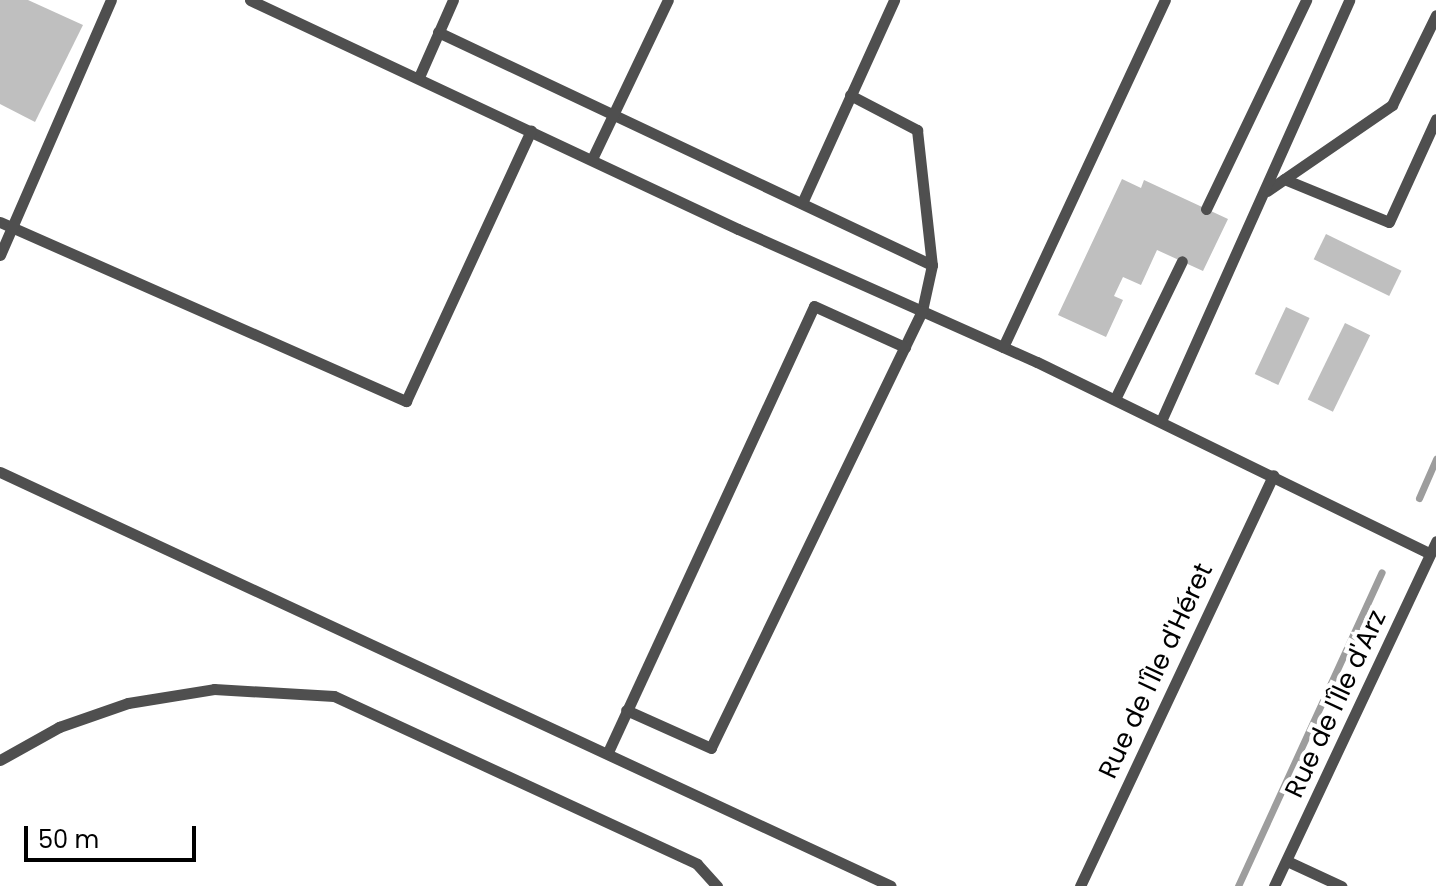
<!DOCTYPE html>
<meta charset="utf-8">
<style>
body{margin:0}
#map{position:relative;width:1436px;height:886px;overflow:hidden;background:#fff;font-family:Poppins,sans-serif}
div>[style]{position:absolute}
.stream>*{height:7px;margin:-3.5px;padding:0 3.5px;transform-origin:3.5px;border-radius:3.5px;background:#9d9d9d}
.building>*{inset:0;background:#bfbfbf;transform-origin:0 0}
.lane>*{height:11px;margin:-5.5px;padding:0 5.5px;transform-origin:5.5px;border-radius:5.5px;background:#4f4f4f}
span{translate:-50% -50%;white-space:nowrap;text-align:center;line-height:1.15;-webkit-text-stroke:8px #fff;paint-order:stroke}
.street-label{font-size:26px;color:#000}
.scale{position:absolute;left:24px;top:826px;width:172px;height:36px;box-sizing:border-box;border:4px solid #000;border-top:0;padding-left:10px;font-size:24px;line-height:28px;white-space:nowrap;color:#000;-webkit-text-stroke:6px #fff;paint-order:stroke}
</style>
<div id="map">
<div class="stream">
<div style="left:1419px;top:498px;width:43px;rotate:-66.4deg"></div>
<div style="left:1238px;top:886px;width:345px;rotate:-65.4deg"></div>
</div>
<div class="building">
<div style="clip-path:polygon(0 0,28px 0,83px 25px,35px 122px,0 104px)"></div>
<div style="clip-path:polygon(1122px 179px,1141px 188px,1144px 180px,1228px 219px,1203px 271px,1157px 250px,1141px 285px,1123px 277px,1114px 296px,1123px 300px,1106px 337px,1058px 315px)"></div>
<div style="left:1326px;top:234px;width:84px;height:28px;rotate:26deg"></div>
<div style="left:1286px;top:307px;width:26px;height:74px;rotate:25deg"></div>
<div style="left:1345px;top:323px;width:28px;height:85px;rotate:26deg"></div>
</div>
<div class="lane">
<div style="left:250px;top:0;width:539px;rotate:25.14deg"></div>
<div style="left:738px;top:229px;width:327px;rotate:24deg"></div>
<div style="left:1037px;top:362px;width:437px;rotate:26deg"></div>
<div style="left:438px;top:32px;width:546px;rotate:25.25deg"></div>
<div style="left:932px;top:265px;width:47px;rotate:102.3deg"></div>
<div style="left:922px;top:311px;width:485px;rotate:115.8deg"></div>
<div style="left:711px;top:748px;width:93px;rotate:-155.9deg"></div>
<div style="left:419px;top:77px;width:84px;rotate:-66.2deg"></div>
<div style="left:850px;top:95px;width:76px;rotate:27.6deg"></div>
<div style="left:917px;top:130px;width:136px;rotate:83.7deg"></div>
<div style="left:592px;top:159px;width:176px;rotate:-64.5deg"></div>
<div style="left:1284px;top:179px;width:113px;rotate:22.3deg"></div>
<div style="left:1389px;top:222px;width:113px;rotate:-65.5deg"></div>
<div style="left:1267px;top:191px;width:152px;rotate:-34.5deg"></div>
<div style="left:1392px;top:105px;width:100px;rotate:-63.9deg"></div>
<div style="left:802px;top:203px;width:223px;rotate:-65.6deg"></div>
<div style="left:1206px;top:209px;width:232px;rotate:-64.4deg"></div>
<div style="left:0;top:222px;width:444px;rotate:23.8deg"></div>
<div style="left:406px;top:401px;width:298px;rotate:-65.2deg"></div>
<div style="left:0;top:255px;width:278px;rotate:-66.5deg"></div>
<div style="left:1003px;top:347px;width:383px;rotate:-65deg"></div>
<div style="left:1115px;top:399px;width:153px;rotate:-64.1deg"></div>
<div style="left:1161px;top:421px;width:461px;rotate:-65.9deg"></div>
<div style="left:0;top:472px;width:982px;rotate:24.92deg"></div>
<div style="left:608px;top:752px;width:491px;rotate:-65.2deg"></div>
<div style="left:814px;top:306px;width:100px;rotate:24.3deg"></div>
<div style="left:0;top:760px;width:68px;rotate:-29.2deg"></div>
<div style="left:59px;top:727px;width:73px;rotate:-19.2deg"></div>
<div style="left:128px;top:703px;width:87px;rotate:-9.2deg"></div>
<div style="left:214px;top:689px;width:120px;rotate:3.3deg"></div>
<div style="left:334px;top:696px;width:400px;rotate:24.8deg"></div>
<div style="left:697px;top:864px;width:30px;rotate:48deg"></div>
<div style="left:1287px;top:861px;width:60px;rotate:24.8deg"></div>
<div style="left:1080px;top:886px;width:454px;rotate:-64.8deg"></div>
<div style="left:1274px;top:886px;width:381px;rotate:-64.8deg"></div>
</div>
<div class="street-label">
<span style="left:1156px;top:671px;rotate:-65deg">Rue de l'Île d'Héret</span>
<span style="left:1336px;top:704px;rotate:-65deg">Rue de l'Île d'Arz</span>
</div>
<div class="scale">50 m</div>
</div>
